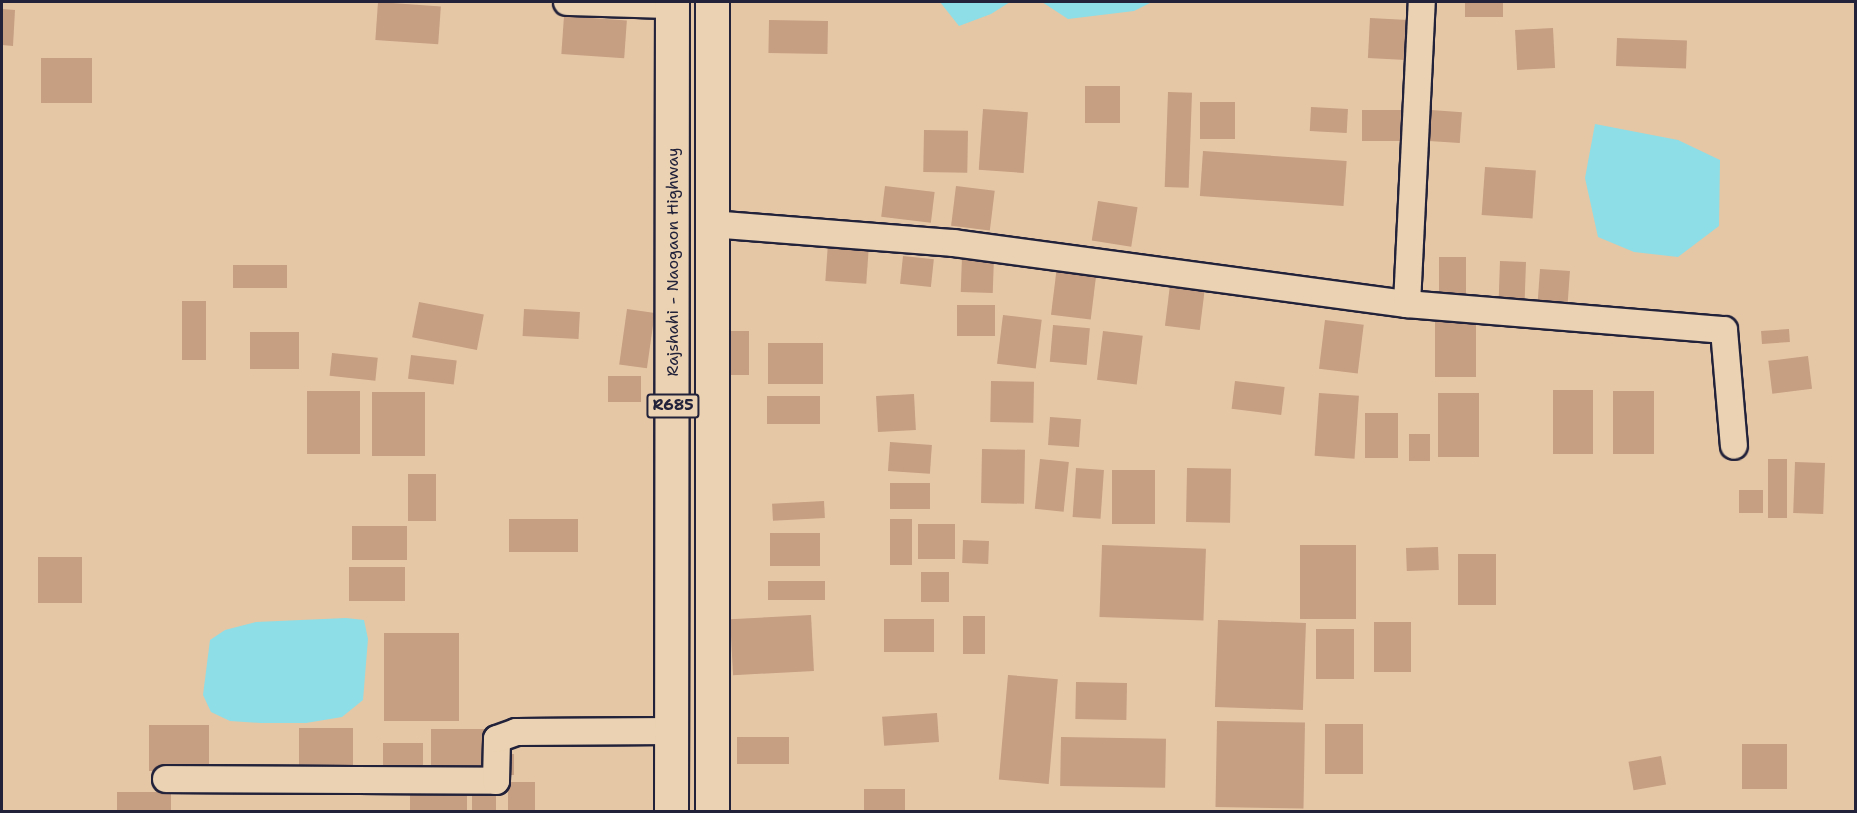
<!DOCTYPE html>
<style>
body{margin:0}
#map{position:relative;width:1857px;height:813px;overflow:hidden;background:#e5c7a6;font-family:"Shantell Sans",sans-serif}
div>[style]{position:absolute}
.water>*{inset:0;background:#8ddee7}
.building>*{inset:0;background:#c69e81;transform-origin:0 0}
.roads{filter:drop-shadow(2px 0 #22223b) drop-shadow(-2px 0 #22223b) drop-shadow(0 2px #22223b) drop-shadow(0 -2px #22223b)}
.street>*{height:26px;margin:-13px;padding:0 13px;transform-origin:13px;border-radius:13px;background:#ead2b2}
.primary>*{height:33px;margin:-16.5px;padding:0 16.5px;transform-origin:16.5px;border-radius:16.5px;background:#ead2b2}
span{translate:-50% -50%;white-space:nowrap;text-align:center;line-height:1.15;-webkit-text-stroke:4.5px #ead2b2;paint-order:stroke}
.shield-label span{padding:2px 4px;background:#ead2b2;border:2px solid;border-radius:4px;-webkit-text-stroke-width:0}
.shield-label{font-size:15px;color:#22223b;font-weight:700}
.street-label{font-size:16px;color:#22223b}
.frame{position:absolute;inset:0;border:3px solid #22223b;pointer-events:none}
</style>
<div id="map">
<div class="water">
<div style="clip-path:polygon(940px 2px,1010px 2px,991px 14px,959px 26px)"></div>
<div style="clip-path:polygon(1042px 2px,1152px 2px,1134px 11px,1068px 19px)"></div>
<div style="clip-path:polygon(1595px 124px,1678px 140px,1720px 160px,1719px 226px,1678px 257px,1634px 252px,1598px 237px,1585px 178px)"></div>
<div style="clip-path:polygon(346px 618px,364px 620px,368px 639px,363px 700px,342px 717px,306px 723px,261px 723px,230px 721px,211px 712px,203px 695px,210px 640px,225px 630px,256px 622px)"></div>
</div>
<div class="building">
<div style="left:378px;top:2px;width:63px;height:38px;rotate:4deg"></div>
<div style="left:1465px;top:2px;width:38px;height:15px"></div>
<div style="clip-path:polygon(2px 9px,15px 10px,13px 46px,2px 45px)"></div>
<div style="left:564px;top:16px;width:63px;height:38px;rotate:4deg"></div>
<div style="left:1370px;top:18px;width:38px;height:40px;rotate:3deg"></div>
<div style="left:769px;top:20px;width:59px;height:33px;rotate:1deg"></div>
<div style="left:1553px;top:28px;width:40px;height:38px;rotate:87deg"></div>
<div style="left:1617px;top:38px;width:70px;height:28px;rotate:2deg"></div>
<div style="left:92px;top:58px;width:45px;height:51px;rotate:90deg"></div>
<div style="left:1085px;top:86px;width:35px;height:37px"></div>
<div style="left:1168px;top:92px;width:24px;height:95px;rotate:2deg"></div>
<div style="left:1200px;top:102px;width:35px;height:37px"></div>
<div style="left:1311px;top:107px;width:37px;height:24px;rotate:3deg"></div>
<div style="left:983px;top:109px;width:45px;height:61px;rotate:4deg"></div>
<div style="left:1402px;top:110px;width:31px;height:40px;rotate:90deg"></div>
<div style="left:1431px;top:110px;width:31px;height:31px;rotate:4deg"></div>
<div style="left:924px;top:130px;width:44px;height:42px;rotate:1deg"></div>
<div style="left:1203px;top:151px;width:144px;height:45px;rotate:4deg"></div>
<div style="left:1485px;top:167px;width:51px;height:48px;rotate:4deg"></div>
<div style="left:885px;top:186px;width:50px;height:31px;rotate:7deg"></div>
<div style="left:956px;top:186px;width:39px;height:40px;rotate:7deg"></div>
<div style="left:1098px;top:201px;width:40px;height:40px;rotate:9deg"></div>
<div style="left:828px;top:243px;width:41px;height:38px;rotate:4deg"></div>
<div style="left:903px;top:256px;width:31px;height:28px;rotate:6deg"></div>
<div style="left:962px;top:256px;width:32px;height:36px;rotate:2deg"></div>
<div style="left:1439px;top:257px;width:27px;height:38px"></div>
<div style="left:1500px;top:261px;width:26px;height:38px;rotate:2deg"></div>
<div style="left:233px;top:265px;width:54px;height:23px"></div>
<div style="left:1057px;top:266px;width:40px;height:49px;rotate:7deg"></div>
<div style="left:1540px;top:269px;width:30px;height:31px;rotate:4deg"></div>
<div style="left:1170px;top:285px;width:35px;height:41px;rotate:7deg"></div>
<div style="left:182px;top:301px;width:24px;height:59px"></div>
<div style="left:419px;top:302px;width:66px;height:36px;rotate:11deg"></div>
<div style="left:957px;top:305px;width:38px;height:31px"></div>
<div style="left:524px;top:309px;width:56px;height:27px;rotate:3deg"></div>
<div style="left:627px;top:309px;width:28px;height:56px;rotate:8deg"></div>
<div style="left:1003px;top:315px;width:39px;height:49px;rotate:7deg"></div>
<div style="left:1325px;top:320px;width:39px;height:49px;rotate:7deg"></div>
<div style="left:1435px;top:322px;width:41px;height:55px"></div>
<div style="left:1053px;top:325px;width:37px;height:37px;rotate:5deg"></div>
<div style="left:1789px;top:329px;width:13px;height:28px;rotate:86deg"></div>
<div style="left:723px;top:331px;width:26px;height:44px"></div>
<div style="left:1103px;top:331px;width:40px;height:49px;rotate:7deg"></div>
<div style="left:299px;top:332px;width:37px;height:49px;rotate:90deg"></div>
<div style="left:823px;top:343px;width:41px;height:55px;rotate:90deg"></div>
<div style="left:332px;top:353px;width:46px;height:23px;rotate:6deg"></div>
<div style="left:411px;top:355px;width:46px;height:24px;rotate:7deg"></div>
<div style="left:1808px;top:356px;width:33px;height:40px;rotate:83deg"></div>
<div style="left:608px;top:376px;width:33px;height:26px"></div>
<div style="left:991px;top:381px;width:43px;height:41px;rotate:1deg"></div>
<div style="left:1235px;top:381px;width:50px;height:28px;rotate:7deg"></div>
<div style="left:1593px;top:390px;width:64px;height:40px;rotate:90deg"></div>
<div style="left:307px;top:391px;width:53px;height:63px"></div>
<div style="left:1613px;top:391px;width:41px;height:63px"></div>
<div style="left:425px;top:392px;width:64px;height:53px;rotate:90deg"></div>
<div style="left:1319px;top:393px;width:40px;height:63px;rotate:4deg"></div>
<div style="left:1438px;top:393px;width:41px;height:64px"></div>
<div style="left:914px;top:394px;width:36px;height:38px;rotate:87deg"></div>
<div style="left:820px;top:396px;width:28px;height:53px;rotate:90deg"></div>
<div style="left:1365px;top:413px;width:33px;height:45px"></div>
<div style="left:1050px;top:417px;width:31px;height:28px;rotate:4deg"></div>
<div style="left:1409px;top:434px;width:21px;height:27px"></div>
<div style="left:890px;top:442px;width:42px;height:29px;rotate:4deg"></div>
<div style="left:982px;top:449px;width:43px;height:54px;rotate:1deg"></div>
<div style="left:1040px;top:459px;width:29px;height:50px;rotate:6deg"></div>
<div style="left:1787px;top:459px;width:59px;height:19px;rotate:90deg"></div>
<div style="left:1795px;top:462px;width:30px;height:51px;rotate:2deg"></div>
<div style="left:1076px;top:468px;width:28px;height:49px;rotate:4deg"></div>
<div style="left:1187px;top:468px;width:44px;height:54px;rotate:1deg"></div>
<div style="left:1112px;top:470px;width:43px;height:54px"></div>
<div style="left:408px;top:474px;width:28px;height:47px"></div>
<div style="left:930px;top:483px;width:26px;height:40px;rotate:90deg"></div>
<div style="left:1739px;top:490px;width:24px;height:23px"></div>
<div style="left:824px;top:501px;width:17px;height:52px;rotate:87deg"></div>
<div style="left:578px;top:519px;width:33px;height:69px;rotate:90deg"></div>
<div style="left:890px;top:519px;width:22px;height:46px"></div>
<div style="left:918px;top:524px;width:37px;height:35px"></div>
<div style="left:352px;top:526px;width:55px;height:34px"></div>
<div style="left:770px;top:533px;width:50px;height:33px"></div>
<div style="left:963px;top:540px;width:26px;height:23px;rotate:2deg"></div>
<div style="left:1102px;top:545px;width:104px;height:72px;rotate:2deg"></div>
<div style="left:1300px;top:545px;width:56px;height:74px"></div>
<div style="left:1438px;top:547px;width:23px;height:32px;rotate:88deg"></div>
<div style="left:1458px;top:554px;width:38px;height:51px"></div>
<div style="left:38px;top:557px;width:44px;height:46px"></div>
<div style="left:405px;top:567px;width:34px;height:56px;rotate:90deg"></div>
<div style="left:921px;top:572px;width:28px;height:30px"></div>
<div style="left:768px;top:581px;width:57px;height:19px"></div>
<div style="left:811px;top:615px;width:56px;height:81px;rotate:87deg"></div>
<div style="left:963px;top:616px;width:22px;height:38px"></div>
<div style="left:884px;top:619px;width:50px;height:33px"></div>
<div style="left:1218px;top:620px;width:88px;height:87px;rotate:2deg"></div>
<div style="left:1374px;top:622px;width:37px;height:50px"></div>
<div style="left:1316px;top:629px;width:38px;height:50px"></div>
<div style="left:459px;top:633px;width:88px;height:75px;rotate:90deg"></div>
<div style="left:1008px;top:675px;width:50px;height:105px;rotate:5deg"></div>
<div style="left:1076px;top:682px;width:51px;height:37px;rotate:1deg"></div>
<div style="left:937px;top:713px;width:29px;height:55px;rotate:86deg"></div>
<div style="left:1217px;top:721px;width:88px;height:86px;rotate:1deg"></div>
<div style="left:1325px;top:724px;width:38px;height:50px"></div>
<div style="left:149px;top:725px;width:60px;height:46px"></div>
<div style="left:299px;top:728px;width:54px;height:41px"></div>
<div style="left:431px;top:729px;width:53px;height:42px"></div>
<div style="left:737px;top:737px;width:52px;height:27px"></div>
<div style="left:1061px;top:737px;width:105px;height:49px;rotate:1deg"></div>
<div style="left:383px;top:743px;width:40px;height:28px"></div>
<div style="left:1742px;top:744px;width:45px;height:45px"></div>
<div style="left:500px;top:754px;width:14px;height:21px"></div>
<div style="left:1661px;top:756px;width:29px;height:33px;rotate:80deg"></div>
<div style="left:508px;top:782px;width:27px;height:30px"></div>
<div style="left:905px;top:789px;width:23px;height:41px;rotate:90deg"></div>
<div style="left:410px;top:791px;width:57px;height:21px"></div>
<div style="left:171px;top:792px;width:20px;height:54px;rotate:90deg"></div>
<div style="left:472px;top:796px;width:24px;height:16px"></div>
</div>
<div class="roads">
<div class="street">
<div style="left:567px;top:2px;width:104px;rotate:1.7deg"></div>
<div style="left:711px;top:224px;width:244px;rotate:4.5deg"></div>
<div style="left:954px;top:243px;width:457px;rotate:7.7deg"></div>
<div style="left:1407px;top:304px;width:318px;rotate:4.7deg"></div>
<div style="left:1724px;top:330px;width:116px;rotate:85.1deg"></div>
<div style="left:1407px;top:304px;width:302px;rotate:-87.2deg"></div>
<div style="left:166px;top:779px;width:330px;rotate:0.3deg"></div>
<div style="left:496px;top:781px;width:42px;rotate:-88.6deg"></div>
<div style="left:497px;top:739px;width:20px;rotate:-20deg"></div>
<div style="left:516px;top:732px;width:155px;rotate:-0.4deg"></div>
</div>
<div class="primary">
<div style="left:712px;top:2px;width:810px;rotate:90deg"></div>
<div style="left:671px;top:812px;width:810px;rotate:-89.93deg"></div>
</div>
</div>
<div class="shield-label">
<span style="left:673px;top:406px">R685</span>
</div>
<div class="street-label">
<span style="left:673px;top:262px;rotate:-90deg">Rajshahi - Naogaon Highway</span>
</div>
<div class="frame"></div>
</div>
